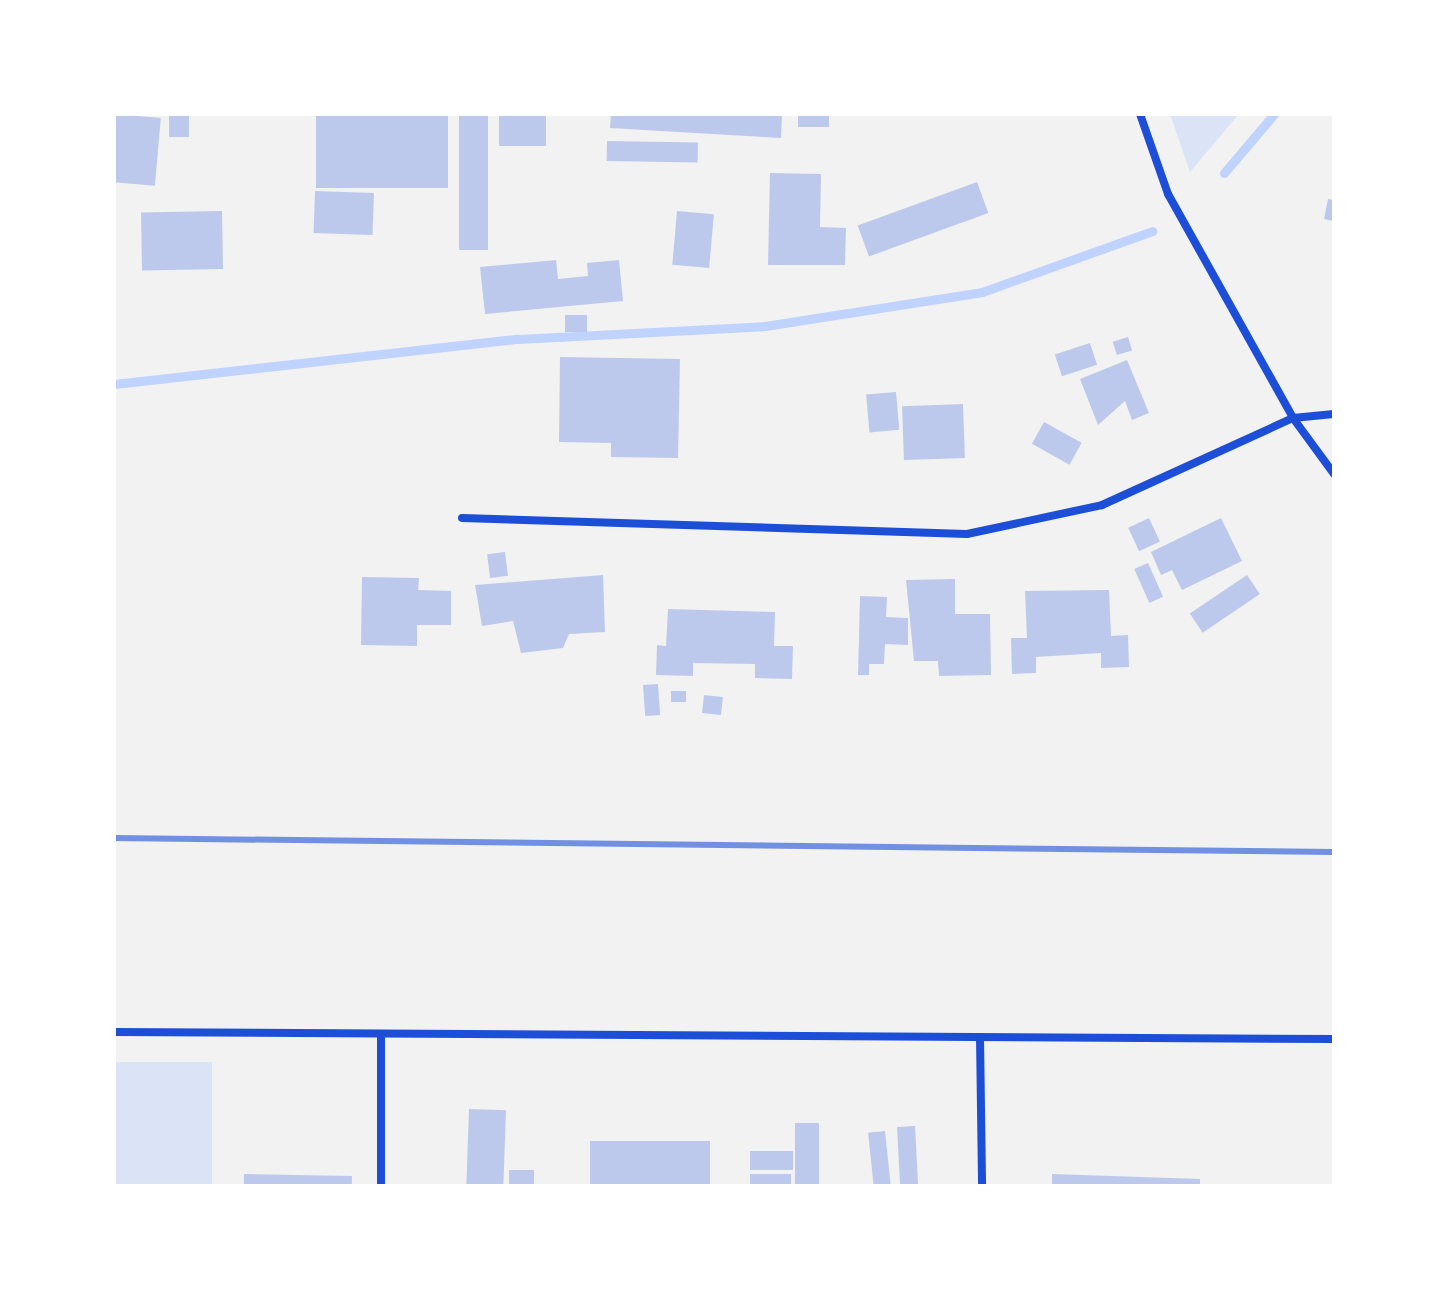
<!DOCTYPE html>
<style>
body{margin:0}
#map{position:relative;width:1448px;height:1300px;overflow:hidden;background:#f2f2f2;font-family:"Zilla Slab",serif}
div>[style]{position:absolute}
.green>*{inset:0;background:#dbe4f7;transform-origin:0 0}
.stream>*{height:9px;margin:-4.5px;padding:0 4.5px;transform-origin:4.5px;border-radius:4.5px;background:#bfd3fe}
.building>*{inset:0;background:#bdc9ec;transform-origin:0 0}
.minor>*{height:8px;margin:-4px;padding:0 4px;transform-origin:4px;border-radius:4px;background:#1d4ed8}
.rail>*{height:6px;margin:-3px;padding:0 3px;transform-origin:3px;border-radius:3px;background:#7290e2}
span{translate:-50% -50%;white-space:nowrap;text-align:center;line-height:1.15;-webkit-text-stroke:6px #fff;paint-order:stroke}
.frame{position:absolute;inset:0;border:116px solid #fff;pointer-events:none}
</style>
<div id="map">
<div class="green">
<div style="clip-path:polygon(1170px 114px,1239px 114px,1190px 172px)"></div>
<div style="left:114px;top:1062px;width:98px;height:124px"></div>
</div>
<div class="stream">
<div style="left:1224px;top:173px;width:77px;rotate:-49.7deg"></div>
<div style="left:114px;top:384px;width:406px;rotate:-6.4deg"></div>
<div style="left:518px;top:339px;width:247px;rotate:-3deg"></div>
<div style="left:765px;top:326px;width:220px;rotate:-8.9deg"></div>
<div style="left:982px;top:292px;width:181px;rotate:-19.7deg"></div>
</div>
<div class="building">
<div style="left:114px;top:114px;width:47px;height:68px;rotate:5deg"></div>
<div style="left:169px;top:114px;width:20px;height:23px"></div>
<div style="left:316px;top:114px;width:132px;height:74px"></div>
<div style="left:459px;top:114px;width:29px;height:136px"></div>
<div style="left:499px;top:114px;width:47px;height:32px"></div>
<div style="clip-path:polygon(611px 114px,782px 114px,781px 138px,610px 128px)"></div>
<div style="left:798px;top:114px;width:31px;height:13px"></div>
<div style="left:607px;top:141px;width:91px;height:20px;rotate:1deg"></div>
<div style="clip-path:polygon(770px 173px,821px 174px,820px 227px,846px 228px,845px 265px,768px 265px)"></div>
<div style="left:977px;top:182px;width:33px;height:127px;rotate:70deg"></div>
<div style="left:315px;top:191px;width:59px;height:42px;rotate:2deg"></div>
<div style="clip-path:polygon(1328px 199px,1334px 200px,1334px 221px,1324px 219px)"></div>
<div style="left:222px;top:211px;width:58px;height:81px;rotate:89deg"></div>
<div style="left:677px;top:211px;width:37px;height:54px;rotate:5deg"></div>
<div style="clip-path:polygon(556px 260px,558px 279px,588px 276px,587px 263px,619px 260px,623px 301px,485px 314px,480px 267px)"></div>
<div style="left:565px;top:315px;width:22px;height:17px"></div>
<div style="left:1128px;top:337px;width:14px;height:16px;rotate:73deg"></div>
<div style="left:1090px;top:343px;width:23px;height:37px;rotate:72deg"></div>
<div style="clip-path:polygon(560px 357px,680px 359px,678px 458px,611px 457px,611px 443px,559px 442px)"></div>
<div style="clip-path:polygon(1127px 360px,1149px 413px,1132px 420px,1125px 401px,1098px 425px,1080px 379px)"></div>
<div style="left:896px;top:392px;width:38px;height:30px;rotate:85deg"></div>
<div style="left:963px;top:404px;width:54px;height:61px;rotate:88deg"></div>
<div style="left:1044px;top:422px;width:43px;height:25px;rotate:29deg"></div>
<div style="left:1149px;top:518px;width:26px;height:23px;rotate:65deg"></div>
<div style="clip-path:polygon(1221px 518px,1242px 561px,1182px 590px,1172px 570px,1161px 575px,1151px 552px)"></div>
<div style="left:505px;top:552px;width:24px;height:18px;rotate:83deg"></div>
<div style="left:1148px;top:563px;width:37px;height:15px;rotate:66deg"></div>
<div style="clip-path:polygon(603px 575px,605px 632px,569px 634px,563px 648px,521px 653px,513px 621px,482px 626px,475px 585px)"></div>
<div style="left:1247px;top:575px;width:23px;height:69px;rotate:56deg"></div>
<div style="clip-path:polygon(362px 577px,419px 578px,418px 590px,451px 591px,451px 625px,417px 625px,417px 646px,361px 645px)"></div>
<div style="clip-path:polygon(955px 579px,955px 614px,990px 614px,991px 675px,939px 676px,938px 661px,914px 661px,906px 580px)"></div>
<div style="clip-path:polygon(1109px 590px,1111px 636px,1128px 635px,1129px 667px,1101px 668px,1101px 653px,1036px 657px,1036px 673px,1012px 674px,1011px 638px,1027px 638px,1025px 591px)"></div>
<div style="clip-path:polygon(860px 596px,887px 597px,886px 617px,908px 618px,908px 645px,885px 644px,884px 664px,869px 664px,869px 675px,858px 675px)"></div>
<div style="clip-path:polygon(668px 609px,775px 612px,774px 646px,793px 646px,792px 679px,755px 678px,755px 664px,693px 663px,693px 676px,656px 675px,657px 645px,666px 646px)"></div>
<div style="left:658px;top:684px;width:31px;height:15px;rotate:86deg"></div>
<div style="left:686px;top:691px;width:11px;height:15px;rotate:90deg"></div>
<div style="left:704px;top:695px;width:19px;height:18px;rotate:6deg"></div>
<div style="left:469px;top:1109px;width:37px;height:77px;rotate:2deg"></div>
<div style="left:795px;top:1123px;width:24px;height:63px"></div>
<div style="left:915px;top:1126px;width:60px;height:18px;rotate:87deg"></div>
<div style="left:885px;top:1131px;width:55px;height:17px;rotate:84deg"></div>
<div style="left:590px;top:1141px;width:120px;height:45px"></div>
<div style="left:750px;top:1151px;width:43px;height:19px"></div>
<div style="left:509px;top:1170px;width:25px;height:16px"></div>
<div style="left:244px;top:1174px;width:108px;height:12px;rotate:1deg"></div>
<div style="left:791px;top:1174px;width:12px;height:41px;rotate:90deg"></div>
<div style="clip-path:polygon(1052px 1174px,1200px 1179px,1200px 1186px,1052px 1186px)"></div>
</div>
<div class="minor">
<div style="left:1140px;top:114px;width:85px;rotate:70.7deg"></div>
<div style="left:1168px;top:194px;width:257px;rotate:60.8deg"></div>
<div style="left:1293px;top:418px;width:69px;rotate:53.8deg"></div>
<div style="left:462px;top:518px;width:505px;rotate:1.81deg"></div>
<div style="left:967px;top:534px;width:138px;rotate:-12.1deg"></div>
<div style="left:1102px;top:505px;width:210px;rotate:-24.5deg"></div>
<div style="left:1293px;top:418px;width:41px;rotate:-5.6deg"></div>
<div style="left:114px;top:1032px;width:1220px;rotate:0.33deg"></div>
<div style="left:381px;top:1036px;width:150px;rotate:90deg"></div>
<div style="left:980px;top:1037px;width:149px;rotate:89.2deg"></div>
</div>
<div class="rail">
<div style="left:114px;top:838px;width:1220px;rotate:0.66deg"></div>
</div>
<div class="frame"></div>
</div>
